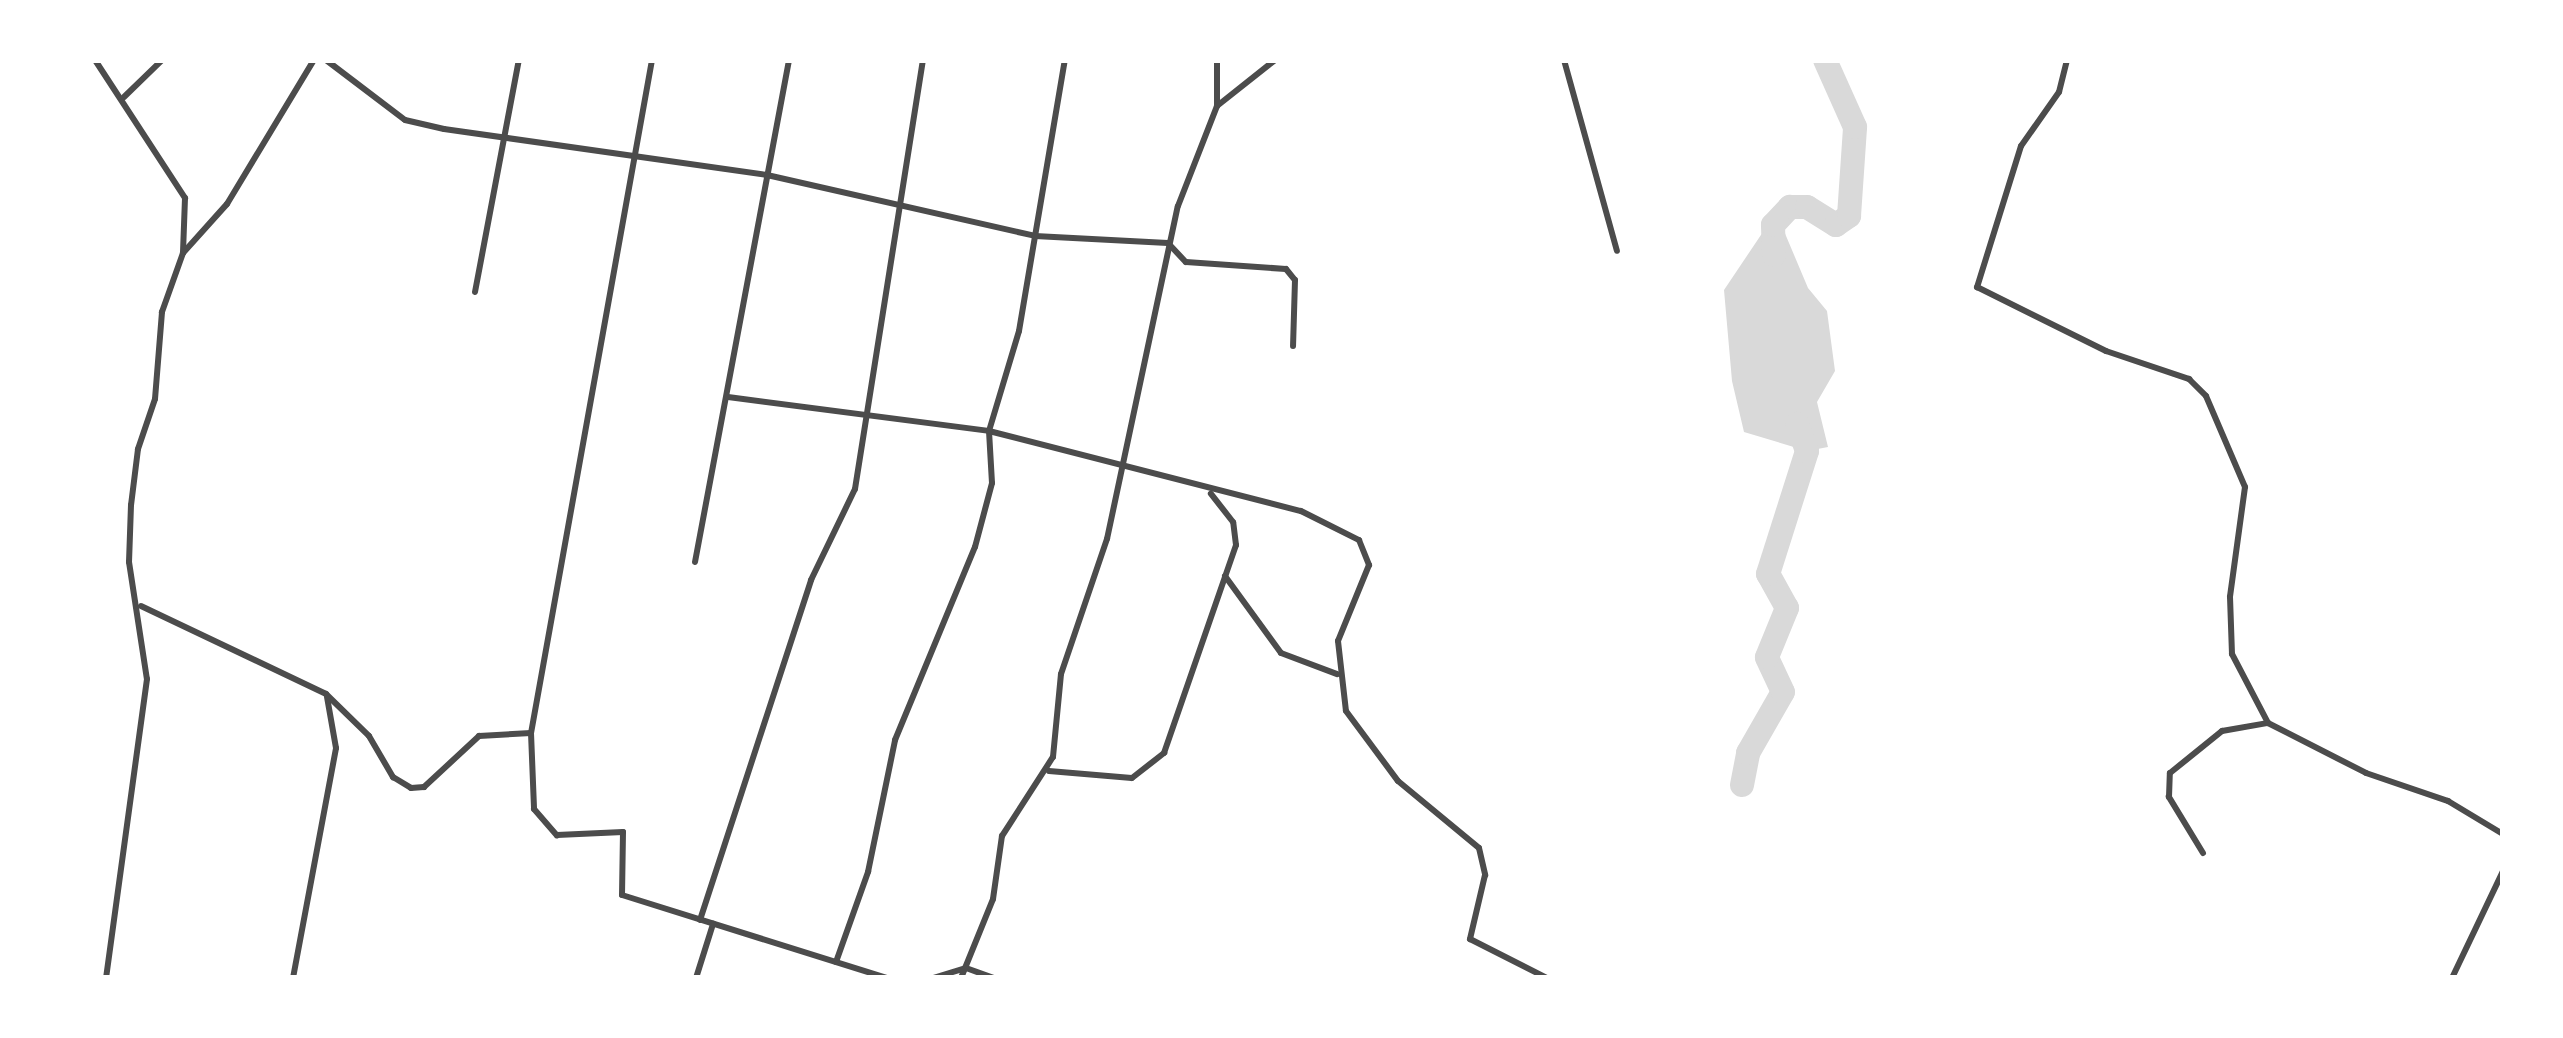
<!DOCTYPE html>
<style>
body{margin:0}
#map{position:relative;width:2563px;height:1038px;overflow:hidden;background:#fff;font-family:"Fira Sans Condensed",sans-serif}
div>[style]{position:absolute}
.water>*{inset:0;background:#d9d9d9}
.river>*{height:24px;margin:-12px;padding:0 12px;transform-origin:12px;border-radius:12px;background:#d9d9d9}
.minor>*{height:6px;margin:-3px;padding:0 3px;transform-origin:3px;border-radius:3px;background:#4c4c4c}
span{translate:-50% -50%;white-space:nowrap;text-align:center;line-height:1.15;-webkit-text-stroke:9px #fff;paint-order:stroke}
.frame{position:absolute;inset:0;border:63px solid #fff;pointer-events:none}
</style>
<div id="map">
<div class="water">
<div style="clip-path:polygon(1771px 220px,1781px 224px,1808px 288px,1827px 311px,1835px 371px,1817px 402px,1828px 447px,1807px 451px,1744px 432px,1732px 381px,1724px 290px)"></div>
</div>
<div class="river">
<div style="left:1774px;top:255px;width:30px;rotate:-92deg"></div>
<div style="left:1773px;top:225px;width:25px;rotate:-47deg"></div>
<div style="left:1790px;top:207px;width:17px"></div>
<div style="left:1807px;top:207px;width:34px;rotate:32deg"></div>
<div style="left:1836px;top:225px;width:16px;rotate:-35deg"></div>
<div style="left:1849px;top:216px;width:89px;rotate:-86.1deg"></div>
<div style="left:1855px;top:127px;width:73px;rotate:-114.1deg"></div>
<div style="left:1742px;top:785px;width:33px;rotate:-79deg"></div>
<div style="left:1748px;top:753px;width:70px;rotate:-60.2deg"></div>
<div style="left:1783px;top:692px;width:38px;rotate:-115deg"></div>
<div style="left:1767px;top:657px;width:53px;rotate:-67.8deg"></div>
<div style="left:1787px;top:608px;width:39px;rotate:-119deg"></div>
<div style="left:1768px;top:574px;width:129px;rotate:-72.4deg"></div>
<div style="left:1807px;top:451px;width:29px;rotate:-110deg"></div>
</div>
<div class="minor">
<div style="left:95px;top:60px;width:165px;rotate:56.9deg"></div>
<div style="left:185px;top:198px;width:55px;rotate:92.1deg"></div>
<div style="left:183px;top:253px;width:63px;rotate:109.6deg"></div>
<div style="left:162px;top:312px;width:87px;rotate:94.6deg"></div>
<div style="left:155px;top:399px;width:53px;rotate:108.8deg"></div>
<div style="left:138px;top:449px;width:56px;rotate:97.1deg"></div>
<div style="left:131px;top:505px;width:57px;rotate:92deg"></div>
<div style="left:129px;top:562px;width:118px;rotate:81.3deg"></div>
<div style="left:147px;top:679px;width:302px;rotate:97.8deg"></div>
<div style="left:326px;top:60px;width:99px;rotate:37.2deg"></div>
<div style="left:405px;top:120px;width:40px;rotate:13deg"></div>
<div style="left:444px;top:129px;width:326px;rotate:8.1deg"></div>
<div style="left:767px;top:175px;width:275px;rotate:12.8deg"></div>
<div style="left:1035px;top:236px;width:133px;rotate:3deg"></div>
<div style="left:1168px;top:243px;width:26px;rotate:47deg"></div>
<div style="left:1186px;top:262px;width:100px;rotate:4deg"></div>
<div style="left:1286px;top:269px;width:14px;rotate:51deg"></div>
<div style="left:1295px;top:280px;width:66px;rotate:91.7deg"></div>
<div style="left:652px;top:60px;width:684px;rotate:100.19deg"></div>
<div style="left:531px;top:733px;width:76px;rotate:87.7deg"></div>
<div style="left:534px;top:809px;width:35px;rotate:49deg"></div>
<div style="left:557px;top:835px;width:66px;rotate:-2.6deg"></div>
<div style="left:623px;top:832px;width:63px;rotate:90.9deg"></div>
<div style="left:622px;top:895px;width:278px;rotate:17.4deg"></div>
<div style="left:1564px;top:60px;width:198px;rotate:74.5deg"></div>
<div style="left:2067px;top:60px;width:33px;rotate:104deg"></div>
<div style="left:2059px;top:92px;width:66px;rotate:125.1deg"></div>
<div style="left:2021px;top:146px;width:148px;rotate:107.3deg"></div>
<div style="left:1977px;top:287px;width:144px;rotate:26.4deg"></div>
<div style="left:2106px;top:351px;width:88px;rotate:18.6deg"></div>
<div style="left:2189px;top:379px;width:24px;rotate:45deg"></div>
<div style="left:2206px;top:396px;width:99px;rotate:66.8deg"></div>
<div style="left:2245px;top:487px;width:111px;rotate:97.8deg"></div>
<div style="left:2230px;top:597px;width:57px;rotate:88deg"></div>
<div style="left:2232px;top:654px;width:78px;rotate:62.4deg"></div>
<div style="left:124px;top:97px;width:53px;rotate:-44.2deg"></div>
<div style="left:1217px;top:106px;width:74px;rotate:-38.4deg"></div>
<div style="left:183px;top:253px;width:66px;rotate:-48.1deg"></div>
<div style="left:227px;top:204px;width:168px;rotate:-58.9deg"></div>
<div style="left:475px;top:292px;width:236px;rotate:-79.3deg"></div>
<div style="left:728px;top:397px;width:263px;rotate:7.4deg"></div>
<div style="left:989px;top:431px;width:322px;rotate:14.4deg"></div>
<div style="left:1301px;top:511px;width:65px;rotate:26.6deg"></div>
<div style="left:1359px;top:540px;width:27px;rotate:68deg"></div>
<div style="left:1369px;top:565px;width:82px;rotate:112.2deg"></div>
<div style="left:1338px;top:641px;width:70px;rotate:83.5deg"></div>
<div style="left:1346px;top:711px;width:87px;rotate:53.4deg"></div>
<div style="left:1398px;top:781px;width:105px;rotate:39.6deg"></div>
<div style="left:1479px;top:848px;width:28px;rotate:77deg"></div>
<div style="left:1485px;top:875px;width:66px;rotate:103.2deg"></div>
<div style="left:1470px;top:939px;width:86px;rotate:26.9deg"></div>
<div style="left:695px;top:562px;width:511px;rotate:-79.39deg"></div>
<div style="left:1225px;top:576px;width:95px;rotate:54deg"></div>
<div style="left:1281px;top:653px;width:60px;rotate:20.6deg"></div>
<div style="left:141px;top:606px;width:205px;rotate:25.4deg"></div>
<div style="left:326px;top:694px;width:60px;rotate:44.3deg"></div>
<div style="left:369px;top:736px;width:48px;rotate:59.7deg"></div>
<div style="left:393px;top:777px;width:21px;rotate:31deg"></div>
<div style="left:411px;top:788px;width:13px;rotate:-4deg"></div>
<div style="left:424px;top:787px;width:75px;rotate:-42.8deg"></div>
<div style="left:479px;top:736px;width:52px;rotate:-3.3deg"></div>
<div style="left:1049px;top:771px;width:83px;rotate:4.8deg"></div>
<div style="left:1132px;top:778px;width:41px;rotate:-38deg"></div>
<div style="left:1164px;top:753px;width:220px;rotate:-70.9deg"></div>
<div style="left:1236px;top:545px;width:23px;rotate:-97deg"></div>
<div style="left:1233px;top:522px;width:36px;rotate:-128deg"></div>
<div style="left:2203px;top:853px;width:66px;rotate:-121.3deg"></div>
<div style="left:2169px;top:797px;width:24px;rotate:-88deg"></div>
<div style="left:2170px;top:773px;width:67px;rotate:-38.9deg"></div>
<div style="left:2222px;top:731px;width:47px;rotate:-9.9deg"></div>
<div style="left:2268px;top:723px;width:110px;rotate:27deg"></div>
<div style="left:2366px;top:773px;width:87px;rotate:18.9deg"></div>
<div style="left:2448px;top:801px;width:64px;rotate:31deg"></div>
<div style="left:700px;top:920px;width:358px;rotate:-71.9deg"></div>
<div style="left:811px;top:580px;width:101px;rotate:-64.2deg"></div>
<div style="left:855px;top:489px;width:434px;rotate:-81deg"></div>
<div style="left:836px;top:962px;width:96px;rotate:-70.4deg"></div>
<div style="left:868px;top:872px;width:135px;rotate:-78.4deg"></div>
<div style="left:895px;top:740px;width:209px;rotate:-67.5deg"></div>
<div style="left:975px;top:547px;width:66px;rotate:-75.1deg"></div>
<div style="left:992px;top:483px;width:52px;rotate:-93.3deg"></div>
<div style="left:989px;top:431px;width:104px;rotate:-73.3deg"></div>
<div style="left:1019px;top:331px;width:275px;rotate:-80.4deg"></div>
<div style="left:293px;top:978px;width:234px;rotate:-79.4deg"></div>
<div style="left:336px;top:748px;width:52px;rotate:-100deg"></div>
<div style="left:696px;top:978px;width:57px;rotate:-72.5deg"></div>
<div style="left:933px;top:978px;width:34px;rotate:-17deg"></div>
<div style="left:966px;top:968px;width:29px;rotate:20deg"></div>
<div style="left:961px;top:978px;width:85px;rotate:-67.9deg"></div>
<div style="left:993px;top:899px;width:64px;rotate:-81.9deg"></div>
<div style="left:1002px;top:836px;width:94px;rotate:-57.2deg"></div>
<div style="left:1053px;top:757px;width:83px;rotate:-84.5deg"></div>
<div style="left:1061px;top:674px;width:143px;rotate:-71.2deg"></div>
<div style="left:1107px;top:539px;width:340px;rotate:-78deg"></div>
<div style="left:1178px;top:206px;width:107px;rotate:-68.7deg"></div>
<div style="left:1217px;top:106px;width:46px;rotate:-90deg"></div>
<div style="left:2452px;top:978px;width:119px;rotate:-64.5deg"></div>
</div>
<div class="frame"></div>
</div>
